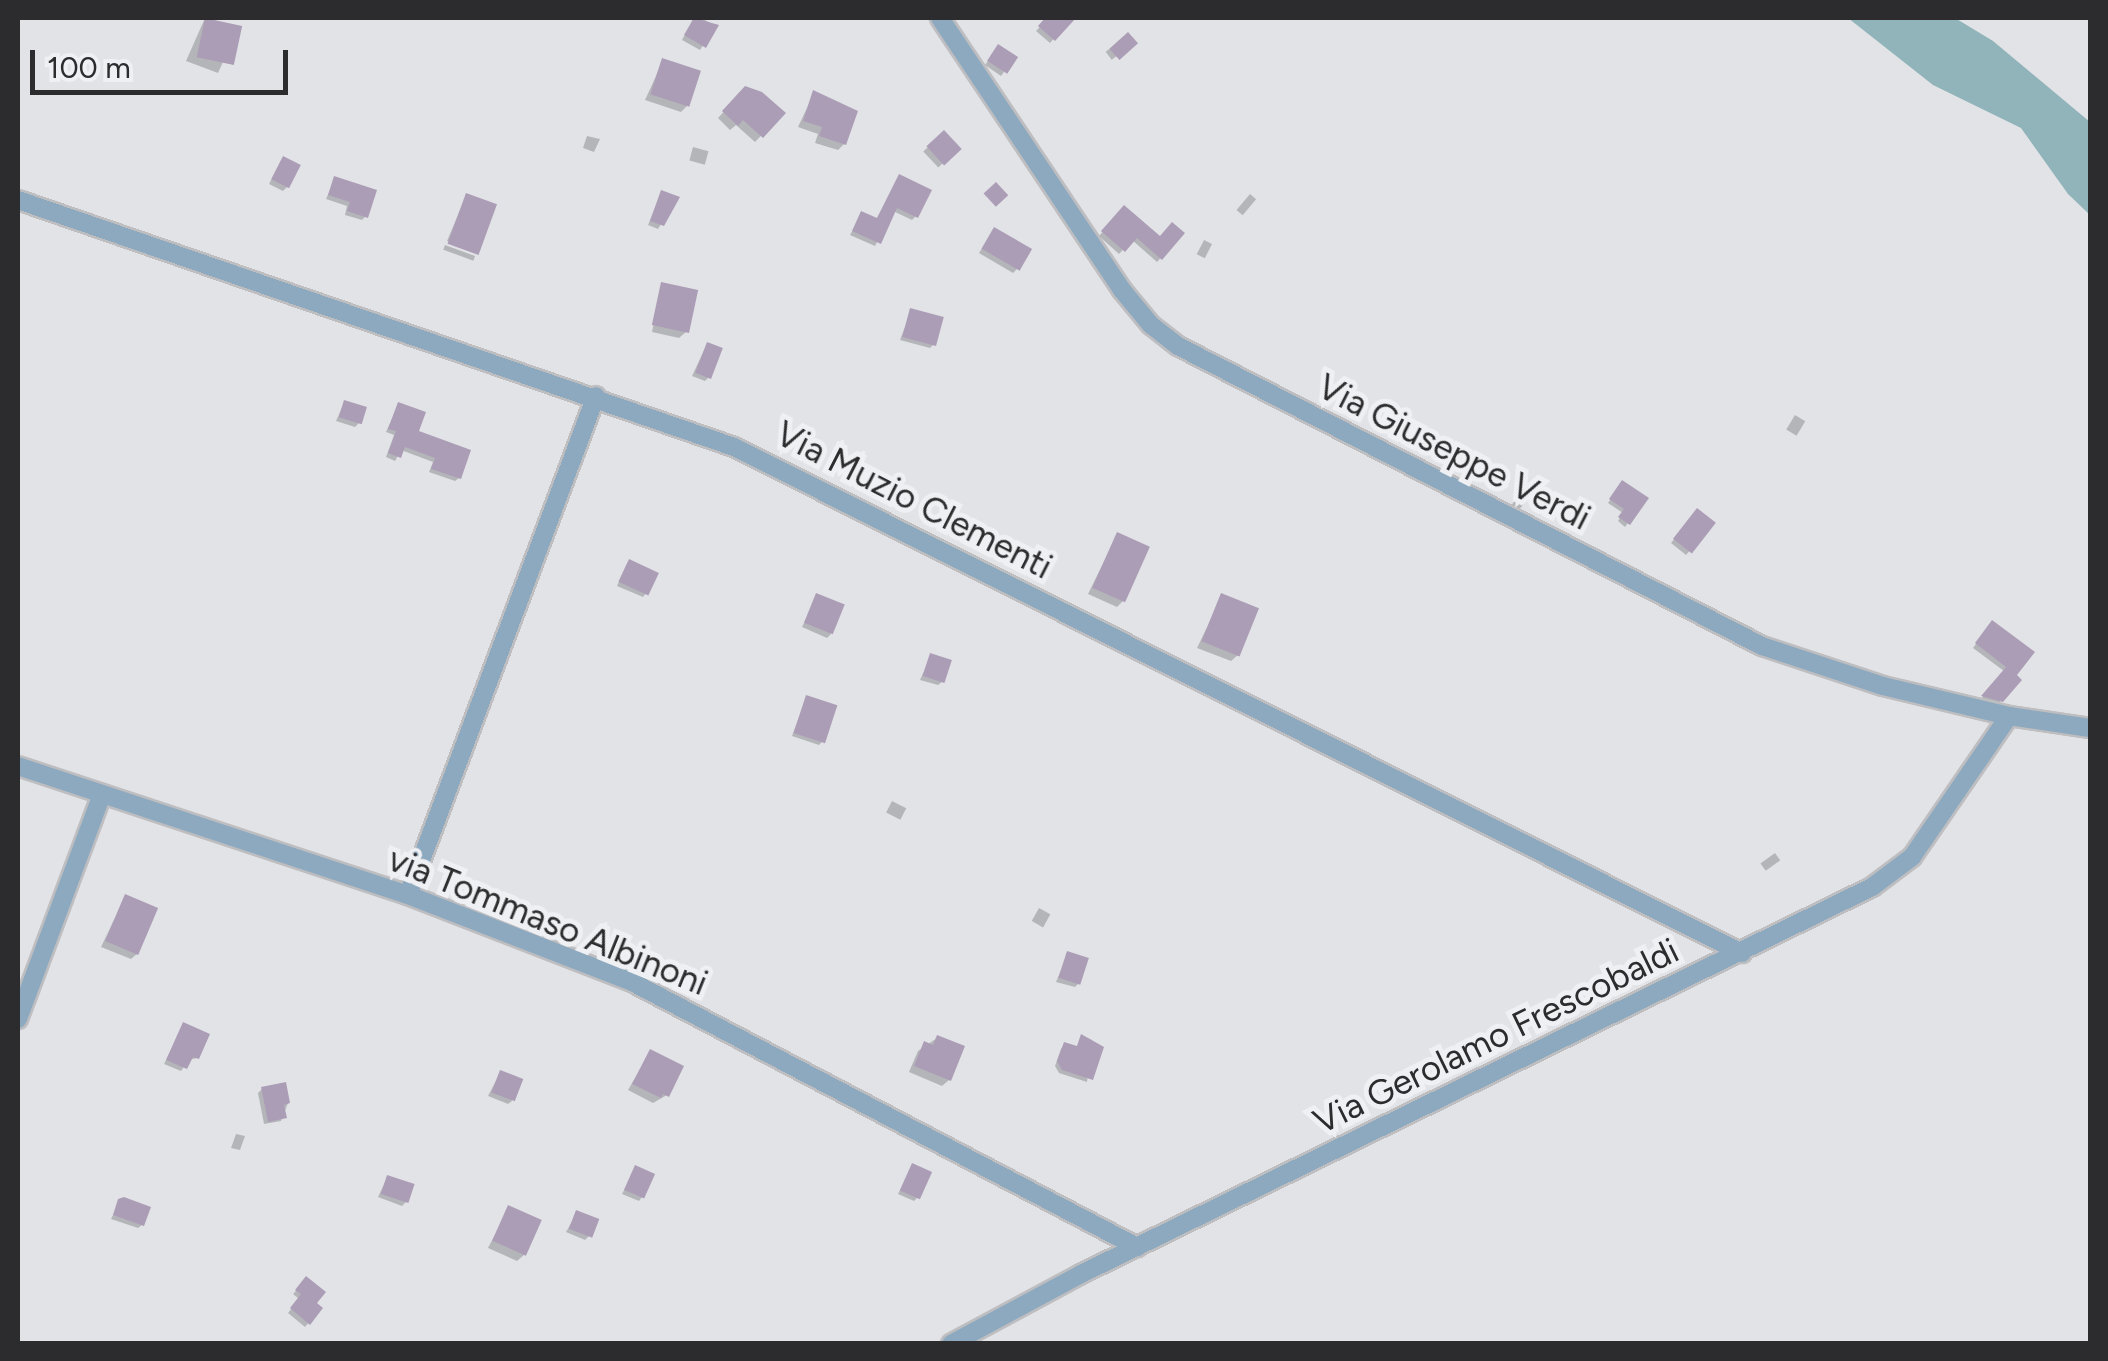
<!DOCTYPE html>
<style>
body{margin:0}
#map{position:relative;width:2108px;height:1361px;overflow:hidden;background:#e2e3e6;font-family:Figtree,sans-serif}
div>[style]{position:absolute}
.water>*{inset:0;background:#90b4ba}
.shadow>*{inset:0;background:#0003;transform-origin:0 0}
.building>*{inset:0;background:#ac9db7;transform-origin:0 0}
.roads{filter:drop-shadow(2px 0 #bebec1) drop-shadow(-2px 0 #bebec1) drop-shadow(0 2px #bebec1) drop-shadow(0 -2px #bebec1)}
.minor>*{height:18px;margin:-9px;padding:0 9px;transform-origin:9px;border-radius:9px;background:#8da9bf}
span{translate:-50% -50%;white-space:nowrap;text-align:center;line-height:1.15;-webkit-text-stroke:10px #eff0f3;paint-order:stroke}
.street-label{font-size:35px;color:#2c2c2e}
.frame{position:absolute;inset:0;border:20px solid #2c2c2e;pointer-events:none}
.scale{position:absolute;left:30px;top:50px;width:258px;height:45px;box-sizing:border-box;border:5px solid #2c2c2e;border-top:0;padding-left:12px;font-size:30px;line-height:35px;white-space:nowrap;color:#2c2c2e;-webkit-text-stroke:8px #eff0f3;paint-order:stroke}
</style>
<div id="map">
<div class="water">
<div style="clip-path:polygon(1848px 18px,1955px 18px,1993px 41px,2090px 122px,2090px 215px,2068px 194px,2021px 128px,1933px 85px)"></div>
</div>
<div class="shadow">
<div style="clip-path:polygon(205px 18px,239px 27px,218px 73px,186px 61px)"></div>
<div style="clip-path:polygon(701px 18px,716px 26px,700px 50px,682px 40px,693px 19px)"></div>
<div style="clip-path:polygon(1048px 18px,1072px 18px,1050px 43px,1036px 31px)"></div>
<div style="left:1128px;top:35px;width:10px;height:28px;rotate:53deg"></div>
<div style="clip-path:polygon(995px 51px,1004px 72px,1001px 76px,985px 65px)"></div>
<div style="clip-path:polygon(663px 61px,687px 106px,681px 112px,645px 100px)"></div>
<div style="clip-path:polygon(745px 89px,783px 113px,755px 142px,736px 125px,730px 130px,718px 118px)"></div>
<div style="clip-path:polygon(814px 93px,844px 144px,838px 150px,815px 143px,818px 134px,798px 127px)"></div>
<div style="left:943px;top:133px;width:22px;height:27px;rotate:47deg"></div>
<div style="clip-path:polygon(587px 136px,600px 139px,594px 152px,583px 148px)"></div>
<div style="left:693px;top:147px;width:16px;height:14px;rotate:15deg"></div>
<div style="clip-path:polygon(280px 163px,287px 187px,283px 191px,269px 184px)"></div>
<div style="clip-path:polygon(899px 177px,916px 216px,912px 220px,893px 211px,875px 246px,850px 235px,862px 214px,876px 220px)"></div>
<div style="clip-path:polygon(335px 179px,366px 216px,362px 220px,345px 215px,347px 206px,326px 199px)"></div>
<div style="clip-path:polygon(661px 193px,677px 198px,658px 229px,648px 225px)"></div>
<div style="left:1250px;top:194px;width:8px;height:21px;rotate:40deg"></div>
<div style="clip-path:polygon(466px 196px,478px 251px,447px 241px)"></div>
<div style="clip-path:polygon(1124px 208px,1159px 239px,1182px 234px,1157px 262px,1132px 240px,1119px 254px,1099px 236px)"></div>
<div style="clip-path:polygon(991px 234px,1017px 269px,1013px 273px,979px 253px)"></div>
<div style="left:1204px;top:240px;width:9px;height:16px;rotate:27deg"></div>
<div style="left:445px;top:245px;width:32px;height:5px;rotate:20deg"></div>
<div style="clip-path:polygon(662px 284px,686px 332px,679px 338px,652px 332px)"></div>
<div style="clip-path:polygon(911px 311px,934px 344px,930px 348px,900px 340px)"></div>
<div style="clip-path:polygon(707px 344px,709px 377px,705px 381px,692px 376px)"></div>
<div style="clip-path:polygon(344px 403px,359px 423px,355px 427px,336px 421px)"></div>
<div style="clip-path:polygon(398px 405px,416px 433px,459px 478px,455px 481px,429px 472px,433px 462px,401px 450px,395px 461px,386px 457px,394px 435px,386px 432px)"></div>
<div style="left:1795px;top:415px;width:12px;height:17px;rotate:31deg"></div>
<div style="clip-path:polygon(1620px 486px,1646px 499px,1625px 527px,1618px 521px,1623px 513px,1608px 503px)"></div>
<div style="left:1524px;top:488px;width:9px;height:21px;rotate:36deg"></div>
<div style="clip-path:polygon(1694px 515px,1713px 523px,1686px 555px,1671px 543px)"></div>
<div style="clip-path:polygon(1117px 535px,1123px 601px,1117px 607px,1088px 594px)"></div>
<div style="clip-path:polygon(626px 566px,646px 593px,643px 597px,617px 586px)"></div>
<div style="clip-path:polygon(817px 596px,831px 634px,827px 638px,802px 627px)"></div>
<div style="clip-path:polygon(1222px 596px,1238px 655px,1231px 661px,1197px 648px)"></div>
<div style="clip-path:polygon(1989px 626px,2018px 680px,1998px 704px,1980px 700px,2004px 671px,1973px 648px)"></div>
<div style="clip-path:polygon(931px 656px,942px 682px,938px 685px,920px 680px)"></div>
<div style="clip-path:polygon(806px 698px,823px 741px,819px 745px,792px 736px)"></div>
<div style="left:892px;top:801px;width:16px;height:13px;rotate:27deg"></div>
<div style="left:1775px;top:853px;width:9px;height:18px;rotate:54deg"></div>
<div style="clip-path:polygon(125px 897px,138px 953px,131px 959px,101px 947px)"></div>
<div style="left:1039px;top:908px;width:13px;height:15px;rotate:29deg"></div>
<div style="clip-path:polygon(1068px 954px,1078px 984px,1075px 987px,1056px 982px)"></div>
<div style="clip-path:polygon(184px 1025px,197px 1058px,189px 1060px,181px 1071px,164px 1064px)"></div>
<div style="clip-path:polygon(1082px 1037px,1092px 1040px,1087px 1082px,1059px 1073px,1055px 1066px,1061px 1049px,1064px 1045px,1076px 1048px)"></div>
<div style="clip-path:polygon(937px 1038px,949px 1080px,942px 1086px,909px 1072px,918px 1051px)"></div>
<div style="clip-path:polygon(650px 1052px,667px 1095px,653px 1103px,628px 1090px)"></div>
<div style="clip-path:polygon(500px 1073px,512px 1101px,508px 1104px,488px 1096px)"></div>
<div style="clip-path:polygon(262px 1089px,288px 1103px,281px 1121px,264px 1124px,258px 1093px)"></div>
<div style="clip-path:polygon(236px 1134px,245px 1136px,240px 1150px,231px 1148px)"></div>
<div style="clip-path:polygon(912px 1166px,918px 1197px,914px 1201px,898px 1194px)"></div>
<div style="clip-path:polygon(636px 1168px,642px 1197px,639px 1201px,622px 1194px)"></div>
<div style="clip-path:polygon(387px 1178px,406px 1202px,402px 1206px,378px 1197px)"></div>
<div style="clip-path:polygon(120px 1201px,142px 1225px,138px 1228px,111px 1219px)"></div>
<div style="clip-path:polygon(509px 1208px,524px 1255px,517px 1261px,488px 1248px)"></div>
<div style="clip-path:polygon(577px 1213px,589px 1236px,585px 1240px,566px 1232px)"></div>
<div style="clip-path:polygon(306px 1280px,320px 1309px,305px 1327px,288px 1313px,299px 1299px,293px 1294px)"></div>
</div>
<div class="building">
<div style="left:205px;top:18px;width:38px;height:40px;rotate:12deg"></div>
<div style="clip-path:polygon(694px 18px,719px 25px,706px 48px,684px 35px)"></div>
<div style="clip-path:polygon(1045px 18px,1076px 18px,1055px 41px,1038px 26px)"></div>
<div style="left:1128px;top:32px;width:15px;height:25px;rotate:48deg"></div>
<div style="left:998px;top:44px;width:24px;height:20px;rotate:33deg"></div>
<div style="left:662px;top:58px;width:41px;height:38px;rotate:18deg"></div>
<div style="clip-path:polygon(745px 86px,762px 92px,786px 113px,763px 138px,743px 120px,738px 126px,722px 111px)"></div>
<div style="clip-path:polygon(813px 90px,858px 111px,846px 145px,819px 136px,822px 127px,803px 121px)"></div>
<div style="left:944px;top:130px;width:26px;height:24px;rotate:47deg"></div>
<div style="left:283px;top:156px;width:20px;height:26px;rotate:27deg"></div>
<div style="clip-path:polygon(899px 174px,932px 190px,918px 218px,897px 208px,881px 244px,852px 231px,861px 211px,877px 218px)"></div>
<div style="clip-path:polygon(334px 176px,377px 190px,368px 218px,347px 211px,350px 202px,328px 195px)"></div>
<div style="left:996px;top:182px;width:18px;height:17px;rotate:47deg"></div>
<div style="clip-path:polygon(661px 190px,680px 197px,664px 226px,650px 221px)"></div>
<div style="left:466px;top:193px;width:33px;height:54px;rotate:20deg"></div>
<div style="clip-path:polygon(1124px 205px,1160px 236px,1172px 222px,1185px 233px,1162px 260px,1137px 238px,1125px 252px,1101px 231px)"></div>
<div style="left:994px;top:227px;width:44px;height:25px;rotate:30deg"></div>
<div style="left:661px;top:282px;width:38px;height:44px;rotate:12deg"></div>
<div style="left:910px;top:308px;width:35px;height:30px;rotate:15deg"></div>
<div style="left:707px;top:342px;width:17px;height:33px;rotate:21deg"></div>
<div style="left:344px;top:400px;width:24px;height:18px;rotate:17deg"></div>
<div style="clip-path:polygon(398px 402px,426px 412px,419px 431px,471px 450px,461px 479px,431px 469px,435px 458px,405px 447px,401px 458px,388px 453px,396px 431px,388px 429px)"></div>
<div style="clip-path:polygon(1622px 480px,1649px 498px,1630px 525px,1618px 517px,1624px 509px,1609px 499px)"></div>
<div style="left:1697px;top:508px;width:24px;height:39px;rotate:38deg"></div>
<div style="left:1117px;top:532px;width:36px;height:61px;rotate:24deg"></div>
<div style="left:629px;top:559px;width:33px;height:25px;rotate:25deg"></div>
<div style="left:816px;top:593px;width:31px;height:32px;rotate:22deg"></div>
<div style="left:1221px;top:593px;width:41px;height:52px;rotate:22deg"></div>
<div style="clip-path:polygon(1992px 620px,2035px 652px,2017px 675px,2022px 680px,2003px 702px,1981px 696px,2006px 667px,1975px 643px)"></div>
<div style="left:930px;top:653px;width:23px;height:24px;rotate:18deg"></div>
<div style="left:806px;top:695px;width:33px;height:40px;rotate:18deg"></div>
<div style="left:125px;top:894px;width:36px;height:51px;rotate:23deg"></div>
<div style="left:1067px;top:951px;width:23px;height:28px;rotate:18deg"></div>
<div style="clip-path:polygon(183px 1022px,210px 1034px,199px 1059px,193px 1057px,187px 1069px,166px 1060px)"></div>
<div style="clip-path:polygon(1081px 1034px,1104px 1047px,1093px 1080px,1062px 1070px,1057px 1061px,1064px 1042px,1077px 1046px)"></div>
<div style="clip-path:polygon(937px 1035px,965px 1046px,951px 1081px,914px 1066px,924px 1041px,933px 1045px)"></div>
<div style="clip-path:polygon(650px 1049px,684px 1066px,669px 1097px,663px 1094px,661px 1098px,632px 1084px)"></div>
<div style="left:500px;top:1070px;width:25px;height:24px;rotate:21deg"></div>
<div style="clip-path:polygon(286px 1082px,290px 1103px,284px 1105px,287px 1118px,268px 1122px,261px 1087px)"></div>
<div style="left:912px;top:1163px;width:22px;height:30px;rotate:24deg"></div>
<div style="left:635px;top:1165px;width:22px;height:27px;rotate:24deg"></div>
<div style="left:387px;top:1175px;width:29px;height:20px;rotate:18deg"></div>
<div style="clip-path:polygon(124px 1197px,151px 1207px,144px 1226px,113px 1215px,118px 1199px)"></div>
<div style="left:508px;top:1205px;width:37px;height:39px;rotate:24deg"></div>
<div style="left:576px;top:1210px;width:25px;height:20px;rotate:21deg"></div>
<div style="clip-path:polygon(306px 1276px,326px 1292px,317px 1303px,323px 1308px,310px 1325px,290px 1308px,301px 1294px,295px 1290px)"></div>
</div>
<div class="roads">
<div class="minor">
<div style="left:940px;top:18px;width:327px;rotate:56.2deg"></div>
<div style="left:1122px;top:290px;width:45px;rotate:50.4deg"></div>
<div style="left:1151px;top:325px;width:34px;rotate:38deg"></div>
<div style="left:1178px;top:346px;width:657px;rotate:27.19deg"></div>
<div style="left:1762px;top:646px;width:127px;rotate:18.3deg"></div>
<div style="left:1883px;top:686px;width:130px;rotate:13.4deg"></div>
<div style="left:2009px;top:716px;width:82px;rotate:8.4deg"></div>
<div style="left:18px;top:200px;width:757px;rotate:19.03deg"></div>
<div style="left:734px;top:447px;width:1128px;rotate:26.66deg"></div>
<div style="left:18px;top:766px;width:411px;rotate:18.3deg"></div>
<div style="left:408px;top:895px;width:238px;rotate:21.2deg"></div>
<div style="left:630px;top:981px;width:573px;rotate:27.68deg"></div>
<div style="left:408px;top:895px;width:533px;rotate:-69.36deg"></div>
<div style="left:18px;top:1019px;width:240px;rotate:-69.5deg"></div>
<div style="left:951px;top:1344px;width:148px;rotate:-28.3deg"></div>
<div style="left:1081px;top:1274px;width:881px;rotate:-26.07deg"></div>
<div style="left:1872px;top:887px;width:50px;rotate:-36.9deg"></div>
<div style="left:1912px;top:857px;width:171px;rotate:-55.5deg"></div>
</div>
</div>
<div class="street-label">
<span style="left:1454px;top:452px;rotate:27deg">Via Giuseppe Verdi</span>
<span style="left:914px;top:500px;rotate:27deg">Via Muzio Clementi</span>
<span style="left:548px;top:921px;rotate:22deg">via Tommaso Albinoni</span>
<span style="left:1496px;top:1036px;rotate:-26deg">Via Gerolamo Frescobaldi</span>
</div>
<div class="frame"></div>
<div class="scale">100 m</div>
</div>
